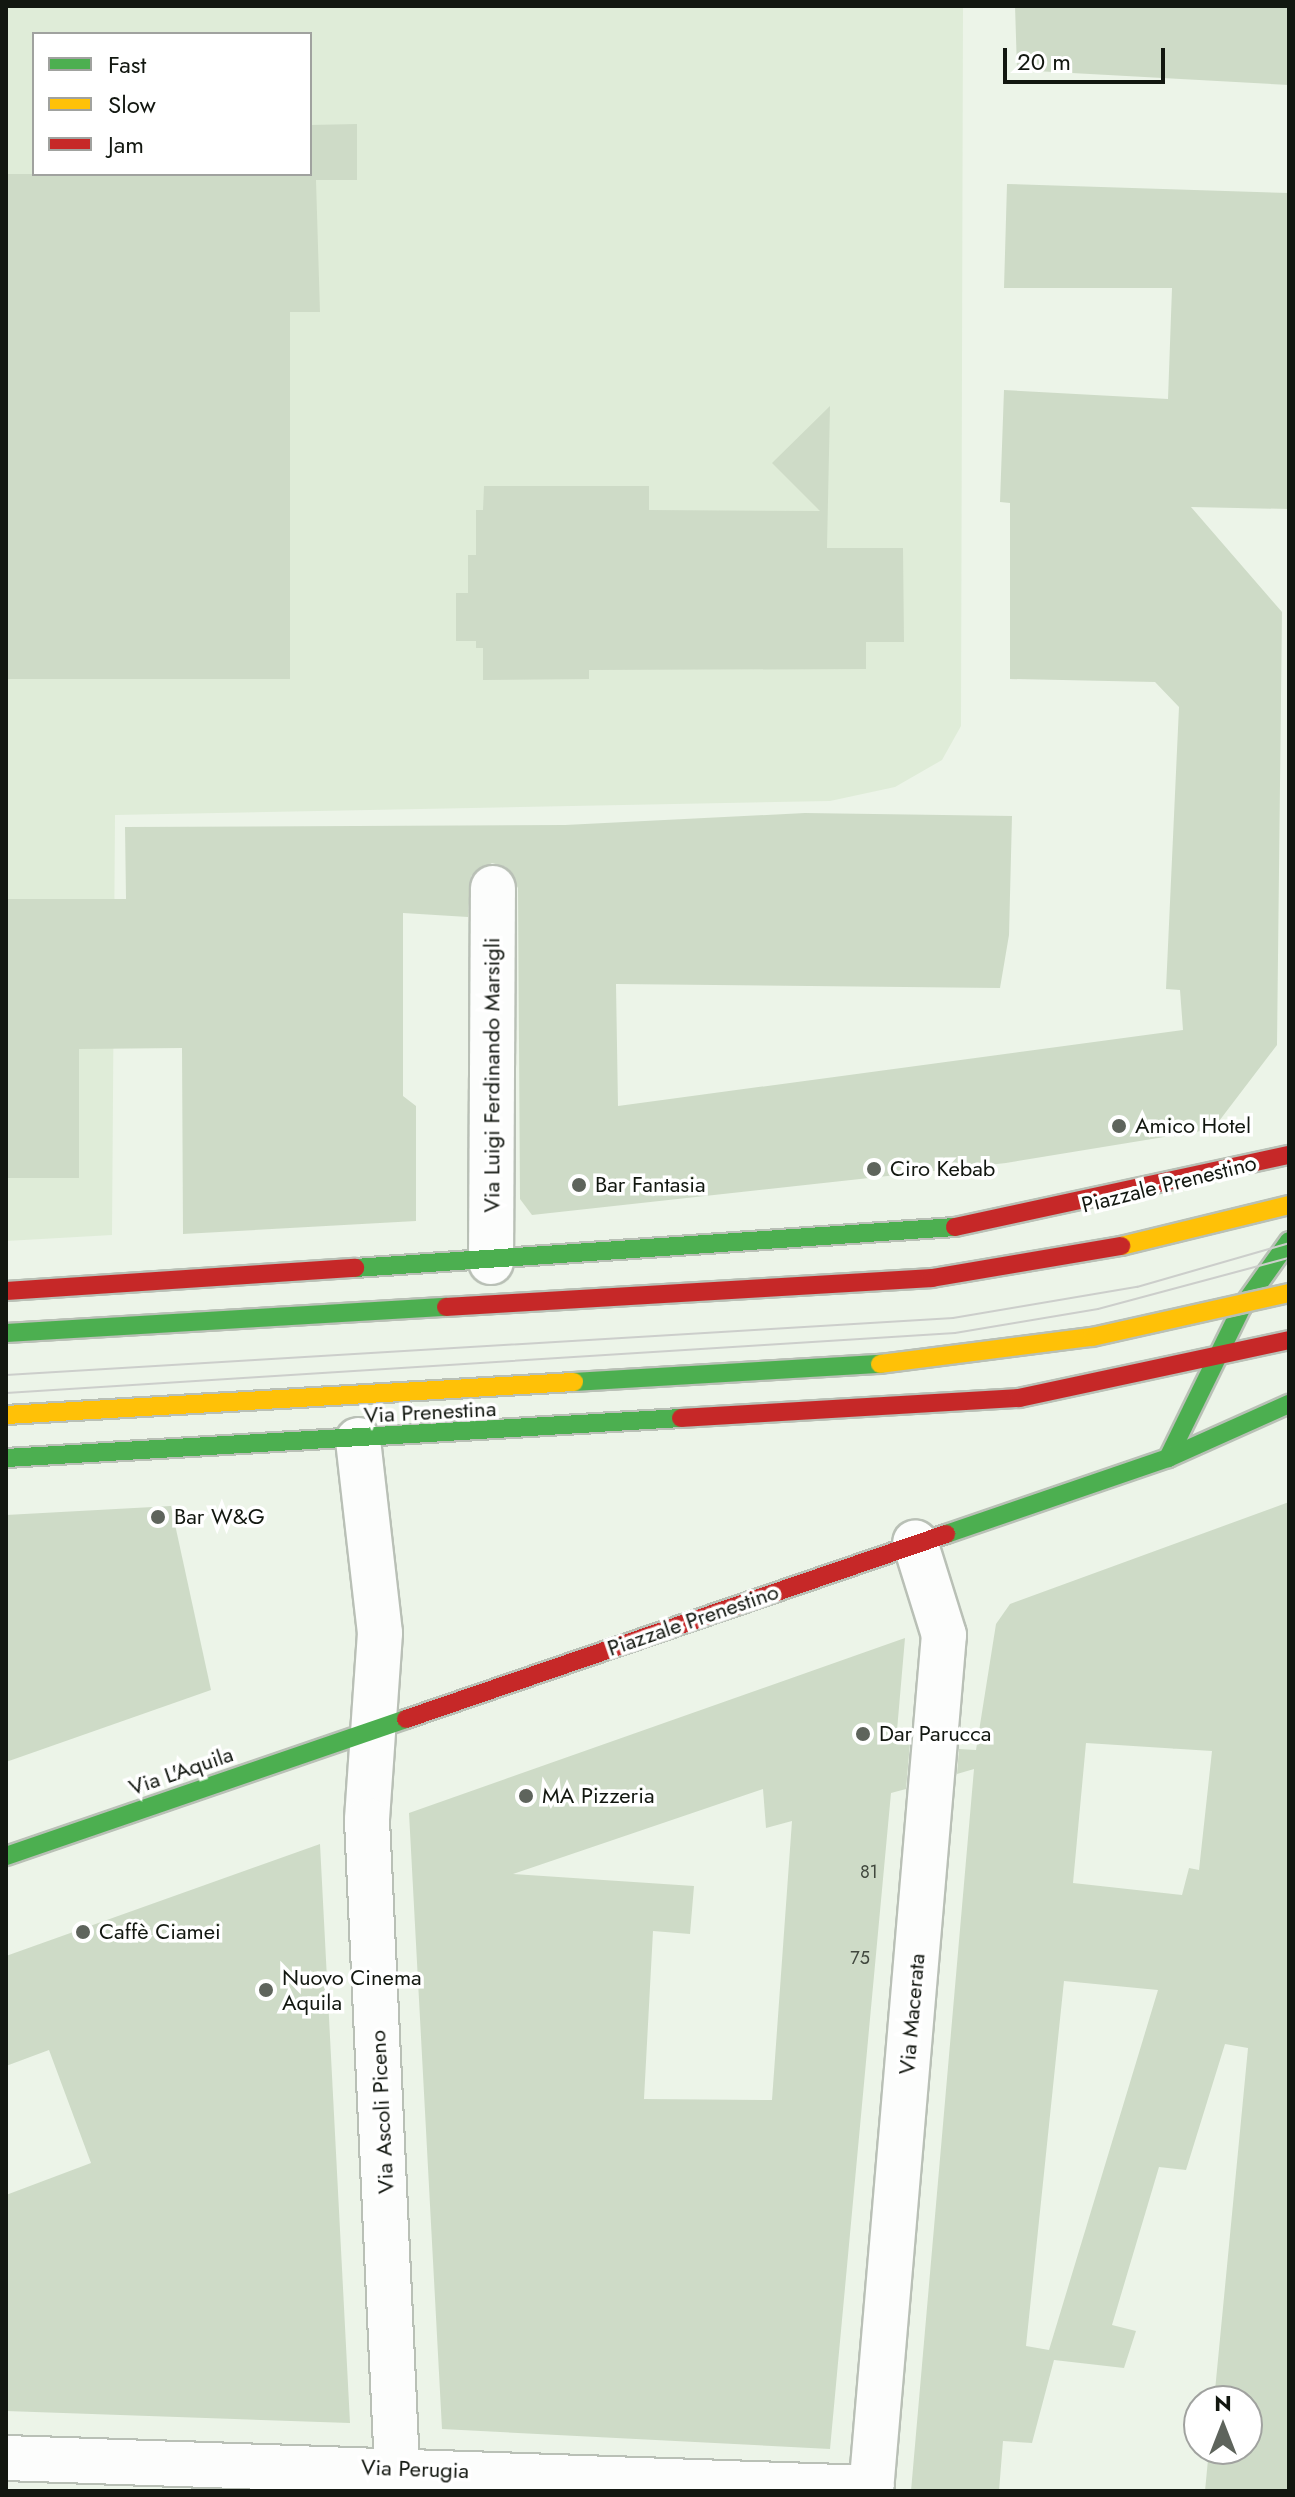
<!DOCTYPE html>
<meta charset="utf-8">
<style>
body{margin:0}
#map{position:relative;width:1295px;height:2497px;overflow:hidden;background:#ecf4e8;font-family:Jost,sans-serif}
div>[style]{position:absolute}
.built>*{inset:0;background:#dfecd8}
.building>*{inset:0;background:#cedbc7}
.roads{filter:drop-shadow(2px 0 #b9c0b6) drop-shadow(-2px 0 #b9c0b6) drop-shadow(0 2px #b9c0b6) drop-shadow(0 -2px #b9c0b6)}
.street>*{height:44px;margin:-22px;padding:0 22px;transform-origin:22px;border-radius:22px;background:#fcfdfc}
.fast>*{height:18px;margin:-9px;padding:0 9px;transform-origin:9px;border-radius:9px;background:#4caf50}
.slow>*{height:18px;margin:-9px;padding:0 9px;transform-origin:9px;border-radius:9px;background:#ffc107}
.jam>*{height:18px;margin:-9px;padding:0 9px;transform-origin:9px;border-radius:9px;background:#c62828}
.tram>*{height:2px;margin:-1px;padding:0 1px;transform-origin:1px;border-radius:1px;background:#cccecb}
.bridges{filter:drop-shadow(2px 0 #b9c0b6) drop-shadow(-2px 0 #b9c0b6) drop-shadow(0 2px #b9c0b6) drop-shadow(0 -2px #b9c0b6)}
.fast-bridge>*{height:18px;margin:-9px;padding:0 9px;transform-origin:9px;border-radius:9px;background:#4caf50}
.slow-bridge>*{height:18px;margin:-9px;padding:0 9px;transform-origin:9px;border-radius:9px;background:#ffc107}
.dots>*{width:22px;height:22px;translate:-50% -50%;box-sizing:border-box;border:4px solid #fff;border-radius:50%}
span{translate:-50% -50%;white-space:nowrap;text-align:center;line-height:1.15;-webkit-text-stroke:7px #fff;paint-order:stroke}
.number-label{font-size:18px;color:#41483e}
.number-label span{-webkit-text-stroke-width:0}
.street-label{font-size:22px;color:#121710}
.poi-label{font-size:22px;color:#121710}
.left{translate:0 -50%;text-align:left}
.frame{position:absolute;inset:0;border:8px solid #121710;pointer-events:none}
.legend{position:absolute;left:32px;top:32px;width:280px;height:144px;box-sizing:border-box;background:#fff;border:2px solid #a0a29f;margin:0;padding:10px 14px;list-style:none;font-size:24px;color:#121710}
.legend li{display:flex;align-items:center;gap:16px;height:40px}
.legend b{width:40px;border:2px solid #a0a29f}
.north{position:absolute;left:1183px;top:2385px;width:80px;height:80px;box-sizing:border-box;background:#fff;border:2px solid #a0a29f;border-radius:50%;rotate:0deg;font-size:22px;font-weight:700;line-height:32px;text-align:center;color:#121710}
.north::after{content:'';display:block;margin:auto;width:28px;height:36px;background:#5e645c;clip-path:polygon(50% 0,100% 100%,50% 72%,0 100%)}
.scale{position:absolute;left:1003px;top:48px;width:162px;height:36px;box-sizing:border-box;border:4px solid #121710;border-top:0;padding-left:10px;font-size:24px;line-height:28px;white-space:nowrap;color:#121710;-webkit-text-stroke:6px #fff;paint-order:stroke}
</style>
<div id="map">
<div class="built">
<div style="clip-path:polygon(evenodd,6px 6px,963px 6px,961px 726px,942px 760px,895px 787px,830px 801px,115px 815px,112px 1235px,6px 1241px,6px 6px,34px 34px,310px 34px,310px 174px,34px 174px,34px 34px)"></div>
</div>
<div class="building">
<div style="clip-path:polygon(1015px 6px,1289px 6px,1289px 85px,1017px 70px)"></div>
<div style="clip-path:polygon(357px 124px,357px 180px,316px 180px,320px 312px,290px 312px,290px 679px,6px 679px,6px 174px,310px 174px,310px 125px)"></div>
<div style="clip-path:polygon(1007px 184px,1289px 193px,1289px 509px,1191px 507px,1282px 612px,1277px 1045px,1213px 1129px,1006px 1163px,532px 1215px,520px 1199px,518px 888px,506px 867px,492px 863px,471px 876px,468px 917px,403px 913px,403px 1096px,416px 1106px,416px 1221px,183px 1234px,182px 1048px,79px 1049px,79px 1178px,6px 1178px,6px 899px,126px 899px,125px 827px,565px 825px,805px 813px,1012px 816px,1009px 935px,1000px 988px,616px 984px,618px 1106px,1183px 1030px,1180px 990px,1166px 989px,1179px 707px,1155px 682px,1010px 679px,1010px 503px,1000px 502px,1004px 390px,1168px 399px,1172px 288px,1004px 288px)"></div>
<div style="clip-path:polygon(830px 406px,827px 548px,903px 548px,904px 642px,866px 642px,866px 669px,589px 670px,589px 679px,483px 680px,483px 648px,476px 648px,476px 641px,456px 641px,456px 593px,468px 593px,468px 555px,476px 555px,476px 510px,483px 510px,484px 486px,649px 486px,649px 510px,820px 511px,772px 463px)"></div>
<div style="clip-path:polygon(evenodd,1289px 1502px,1289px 2491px,1205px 2491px,1209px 2449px,1247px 2449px,1247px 2401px,1214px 2401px,1248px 2048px,1225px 2044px,1186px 2170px,1159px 2167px,1112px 2325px,1136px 2331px,1124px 2368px,1054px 2360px,1032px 2443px,1003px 2441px,999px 2491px,911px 2491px,974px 1769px,957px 1774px,959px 1749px,976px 1750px,996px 1624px,1010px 1604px,1289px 1502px,1086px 1743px,1212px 1751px,1199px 1870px,1189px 1868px,1182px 1895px,1073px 1883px,1086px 1743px,1289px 1502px,1064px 1981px,1158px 1990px,1049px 2350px,1026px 2346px,1064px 1981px)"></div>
<div style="clip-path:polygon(171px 1506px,211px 1690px,6px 1762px,6px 1515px)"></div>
<div style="clip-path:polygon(evenodd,905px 1638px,896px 1742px,910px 1743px,906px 1789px,891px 1793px,830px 2449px,442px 2429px,409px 1813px,905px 1638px,763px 1789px,766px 1828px,792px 1821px,772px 2100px,644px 2099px,653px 1931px,690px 1934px,694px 1886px,513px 1874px,763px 1789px)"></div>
<div style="clip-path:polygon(320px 1844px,350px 2423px,6px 2411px,6px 2195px,91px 2163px,49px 2050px,6px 2066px,6px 1956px)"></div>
</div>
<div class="roads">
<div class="street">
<div style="left:491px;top:1262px;width:374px;rotate:-89.7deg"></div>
<div style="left:358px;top:1440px;width:194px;rotate:83.5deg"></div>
<div style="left:380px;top:1633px;width:187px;rotate:94deg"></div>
<div style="left:367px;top:1820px;width:672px;rotate:87.35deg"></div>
<div style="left:6px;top:2458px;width:866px;rotate:1.99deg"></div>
<div style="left:871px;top:2491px;width:859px;rotate:-85.13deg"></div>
<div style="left:944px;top:1635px;width:97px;rotate:-107.3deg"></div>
</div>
<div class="fast">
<div style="left:355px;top:1268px;width:601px;rotate:-3.91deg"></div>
<div style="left:6px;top:1333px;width:441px;rotate:-3.4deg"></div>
<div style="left:6px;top:1458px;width:676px;rotate:-3.39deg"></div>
<div style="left:1168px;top:1458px;width:168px;rotate:-63.9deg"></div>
<div style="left:1242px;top:1307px;width:81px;rotate:-54.5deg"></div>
<div style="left:946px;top:1534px;width:235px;rotate:-18.9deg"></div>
<div style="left:1168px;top:1458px;width:133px;rotate:-24.1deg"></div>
<div style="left:6px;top:1856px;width:423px;rotate:-18.9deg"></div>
</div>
<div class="slow">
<div style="left:1121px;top:1246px;width:173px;rotate:-13.7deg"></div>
</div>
<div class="jam">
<div style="left:955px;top:1227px;width:342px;rotate:-12.2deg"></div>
<div style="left:6px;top:1291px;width:350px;rotate:-3.8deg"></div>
<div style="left:446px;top:1307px;width:487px;rotate:-3.4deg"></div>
<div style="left:932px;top:1278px;width:192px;rotate:-9.6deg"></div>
<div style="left:681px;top:1418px;width:339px;rotate:-3.4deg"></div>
<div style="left:1019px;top:1398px;width:276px;rotate:-12.1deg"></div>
<div style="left:406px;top:1719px;width:571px;rotate:-18.91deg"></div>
</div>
</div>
<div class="tram">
<div style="left:6px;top:1375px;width:949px;rotate:-3.44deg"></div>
<div style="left:953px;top:1318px;width:187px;rotate:-9.6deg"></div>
<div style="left:1137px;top:1287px;width:158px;rotate:-16.1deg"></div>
<div style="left:6px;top:1393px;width:951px;rotate:-3.62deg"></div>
<div style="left:955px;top:1333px;width:145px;rotate:-9.5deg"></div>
<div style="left:1098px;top:1309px;width:198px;rotate:-15deg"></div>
</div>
<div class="bridges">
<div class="fast-bridge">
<div style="left:574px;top:1382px;width:307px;rotate:-3.4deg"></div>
</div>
<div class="slow-bridge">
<div style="left:880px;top:1364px;width:214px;rotate:-7.3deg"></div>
<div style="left:1092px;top:1337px;width:202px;rotate:-12.6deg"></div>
<div style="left:6px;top:1415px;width:569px;rotate:-3.33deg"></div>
</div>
</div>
<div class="dots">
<div style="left:1119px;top:1126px;background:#5e645c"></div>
<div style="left:874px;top:1169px;background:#5e645c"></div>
<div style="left:579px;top:1185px;background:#5e645c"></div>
<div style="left:158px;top:1517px;background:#5e645c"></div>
<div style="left:863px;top:1734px;background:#5e645c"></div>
<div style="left:526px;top:1796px;background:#5e645c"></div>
<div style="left:83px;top:1932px;background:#5e645c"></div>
<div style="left:266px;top:1990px;background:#5e645c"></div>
</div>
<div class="number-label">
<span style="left:869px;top:1872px">81</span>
<span style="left:860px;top:1958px">75</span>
</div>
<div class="street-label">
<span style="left:492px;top:1075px;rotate:-90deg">Via Luigi Ferdinando Marsigli</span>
<span style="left:1169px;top:1184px;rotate:-14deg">Piazzale Prenestino</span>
<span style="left:430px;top:1412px;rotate:-3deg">Via Prenestina</span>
<span style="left:693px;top:1620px;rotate:-19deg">Piazzale Prenestino</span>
<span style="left:181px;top:1771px;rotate:-19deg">Via L'Aquila</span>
<span style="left:912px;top:2014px;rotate:-85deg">Via Macerata</span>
<span style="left:382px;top:2112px;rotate:-93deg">Via Ascoli Piceno</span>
<span style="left:415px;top:2469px;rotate:2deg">Via Perugia</span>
</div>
<div class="poi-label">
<span class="left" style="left:1135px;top:1126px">Amico Hotel</span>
<span class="left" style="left:890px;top:1169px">Ciro Kebab</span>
<span class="left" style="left:595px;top:1185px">Bar Fantasia</span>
<span class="left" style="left:174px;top:1517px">Bar W&amp;G</span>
<span class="left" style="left:879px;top:1734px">Dar Parucca</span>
<span class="left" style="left:542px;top:1796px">MA Pizzeria</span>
<span class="left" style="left:99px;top:1932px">Caffè Ciamei</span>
<span class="left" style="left:282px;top:1990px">Nuovo Cinema<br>Aquila</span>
</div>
<div class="frame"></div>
<ul class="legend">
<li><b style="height:10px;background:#4caf50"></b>Fast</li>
<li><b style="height:10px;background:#ffc107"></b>Slow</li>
<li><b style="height:10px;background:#c62828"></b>Jam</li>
</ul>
<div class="north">N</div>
<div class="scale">20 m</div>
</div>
